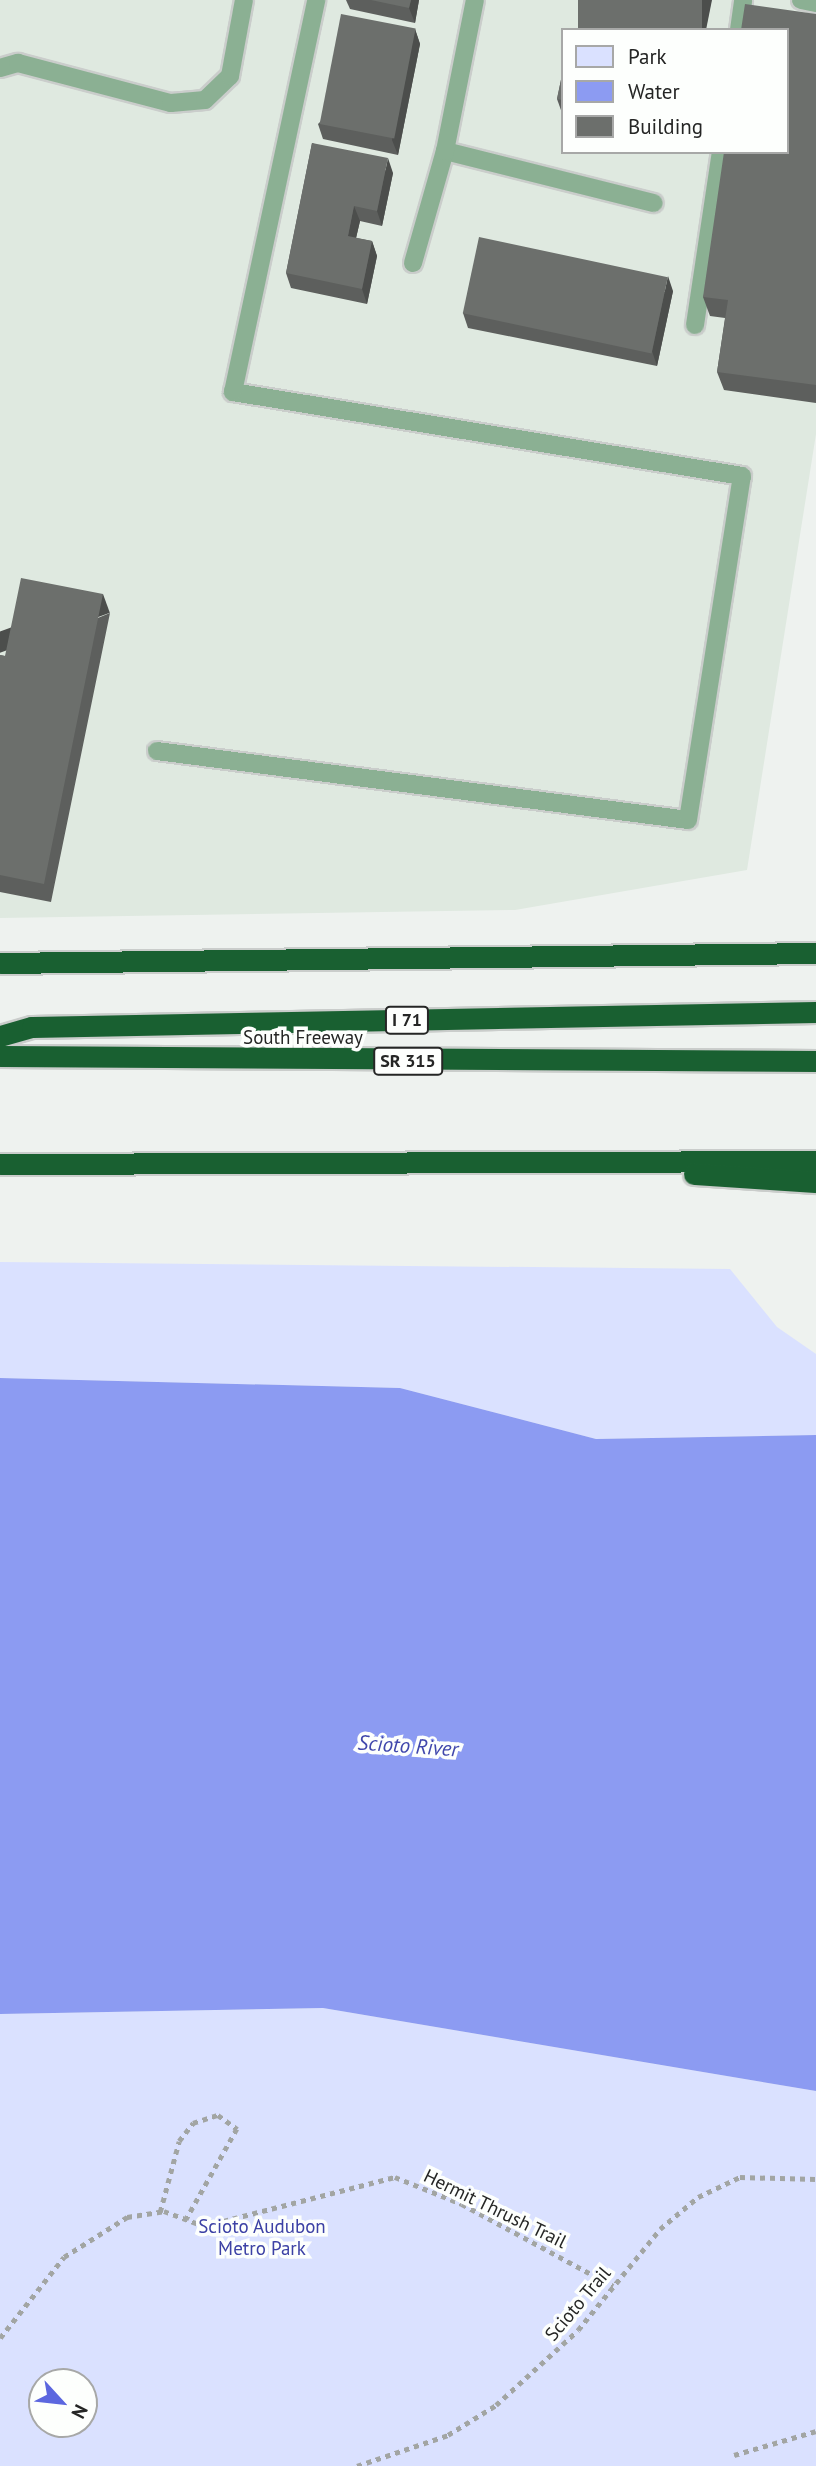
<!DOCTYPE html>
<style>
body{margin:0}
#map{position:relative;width:816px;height:2466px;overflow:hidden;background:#eef2ef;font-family:"PT Sans",sans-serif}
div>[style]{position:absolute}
.built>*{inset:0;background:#dfe9e0}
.green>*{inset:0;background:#dae1ff}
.water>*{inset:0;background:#8c9bf2}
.path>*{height:4.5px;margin-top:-2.25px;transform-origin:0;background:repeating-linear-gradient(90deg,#a2a5a3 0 5px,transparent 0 10px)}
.roads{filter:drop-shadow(2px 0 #cacdcb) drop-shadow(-2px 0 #cacdcb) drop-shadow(0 2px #cacdcb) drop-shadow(0 -2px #cacdcb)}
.service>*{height:18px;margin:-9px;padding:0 9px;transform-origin:9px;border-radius:9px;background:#8bb093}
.motorway>*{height:21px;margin:-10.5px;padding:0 10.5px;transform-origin:10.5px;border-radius:10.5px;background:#196031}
.wall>*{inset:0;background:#5d5f5d}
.shaded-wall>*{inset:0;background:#4c4e4c;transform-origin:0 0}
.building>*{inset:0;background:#6c6f6c;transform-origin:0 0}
span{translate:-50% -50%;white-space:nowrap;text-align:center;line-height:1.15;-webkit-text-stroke:7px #fdfffd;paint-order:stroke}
.shield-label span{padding:2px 5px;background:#fdfffd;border:2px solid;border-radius:5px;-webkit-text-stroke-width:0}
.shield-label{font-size:18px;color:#252625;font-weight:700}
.street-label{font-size:19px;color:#252625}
.park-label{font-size:19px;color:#3c41a5}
.water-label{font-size:21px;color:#4148ac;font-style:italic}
.legend{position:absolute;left:561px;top:28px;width:228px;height:126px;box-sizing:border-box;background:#fdfffd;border:2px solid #a7a8a7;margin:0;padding:9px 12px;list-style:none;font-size:21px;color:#252625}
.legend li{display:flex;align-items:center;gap:14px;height:35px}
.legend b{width:35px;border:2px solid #a7a8a7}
.north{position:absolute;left:28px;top:2368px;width:70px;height:70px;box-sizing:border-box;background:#fdfffd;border:2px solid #a7a8a7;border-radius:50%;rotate:117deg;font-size:19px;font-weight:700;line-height:28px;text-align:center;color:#252625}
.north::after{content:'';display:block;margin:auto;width:24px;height:32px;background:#5c67df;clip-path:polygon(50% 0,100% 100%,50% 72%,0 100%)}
</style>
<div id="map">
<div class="built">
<div style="clip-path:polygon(evenodd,0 0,816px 0,816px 434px,747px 870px,515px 910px,0 918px,0 0,562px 30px,786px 30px,786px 152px,562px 152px,562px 30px)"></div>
</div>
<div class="green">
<div style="clip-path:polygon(0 1262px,730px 1269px,777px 1327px,816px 1354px,816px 1435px,596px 1439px,400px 1388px,0 1378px)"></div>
<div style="clip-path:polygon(evenodd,323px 2008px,816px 2091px,816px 2466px,0 2466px,0 2014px,323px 2008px,42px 2382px,84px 2382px,84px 2424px,42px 2424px,42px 2382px)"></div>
</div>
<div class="water">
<div style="clip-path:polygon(0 1378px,400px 1388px,596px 1439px,816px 1435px,816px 2091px,323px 2008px,0 2014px)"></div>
</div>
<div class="path">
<div style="left:160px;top:2212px;width:73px;rotate:-75deg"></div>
<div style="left:179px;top:2141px;width:23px;rotate:-52deg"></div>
<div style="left:193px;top:2123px;width:26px;rotate:-18deg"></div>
<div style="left:218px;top:2115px;width:24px;rotate:36deg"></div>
<div style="left:237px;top:2129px;width:104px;rotate:119.3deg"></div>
<div style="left:0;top:2338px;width:103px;rotate:-51.7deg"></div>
<div style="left:64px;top:2257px;width:75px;rotate:-32.4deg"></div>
<div style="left:127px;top:2217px;width:37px;rotate:-9deg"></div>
<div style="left:164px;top:2211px;width:43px;rotate:20.6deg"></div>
<div style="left:204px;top:2226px;width:197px;rotate:-14.4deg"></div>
<div style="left:395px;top:2177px;width:72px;rotate:21.9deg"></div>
<div style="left:462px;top:2204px;width:172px;rotate:28.5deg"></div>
<div style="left:734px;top:2455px;width:85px;rotate:-16.3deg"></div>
<div style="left:357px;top:2466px;width:96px;rotate:-18.8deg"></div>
<div style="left:448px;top:2435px;width:57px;rotate:-32deg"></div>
<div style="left:496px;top:2405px;width:111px;rotate:-42.4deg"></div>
<div style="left:578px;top:2330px;width:130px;rotate:-50.9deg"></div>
<div style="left:660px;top:2229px;width:50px;rotate:-40.1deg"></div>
<div style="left:698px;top:2197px;width:47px;rotate:-25.5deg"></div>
<div style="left:740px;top:2177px;width:76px;rotate:1.5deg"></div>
</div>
<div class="roads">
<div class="service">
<div style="left:801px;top:0;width:15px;rotate:11deg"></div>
<div style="left:739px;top:30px;width:30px;rotate:-82deg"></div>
<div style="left:0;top:68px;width:19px;rotate:-16deg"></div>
<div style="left:18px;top:63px;width:158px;rotate:14.7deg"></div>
<div style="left:171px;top:103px;width:34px;rotate:-5deg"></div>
<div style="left:205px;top:100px;width:35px;rotate:-44deg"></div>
<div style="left:230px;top:76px;width:77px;rotate:-79.6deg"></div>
<div style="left:445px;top:151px;width:215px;rotate:14deg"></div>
<div style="left:413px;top:263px;width:116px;rotate:-74.1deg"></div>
<div style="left:445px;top:151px;width:154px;rotate:-78.8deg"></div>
<div style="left:695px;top:325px;width:175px;rotate:-81.5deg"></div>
<div style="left:157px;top:751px;width:535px;rotate:7.4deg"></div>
<div style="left:688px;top:820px;width:348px;rotate:-81.1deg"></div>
<div style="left:742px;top:476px;width:516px;rotate:-170.63deg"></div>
<div style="left:233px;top:392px;width:401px;rotate:-78deg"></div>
</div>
<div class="motorway">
<div style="left:0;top:963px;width:816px;rotate:-0.7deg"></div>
<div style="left:0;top:1036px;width:33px;rotate:-16deg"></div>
<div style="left:32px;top:1027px;width:784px;rotate:-1.1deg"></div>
<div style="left:0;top:1056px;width:816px;rotate:0.35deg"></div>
<div style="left:0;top:1164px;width:816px;rotate:-0.21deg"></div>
<div style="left:694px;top:1174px;width:122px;rotate:3.8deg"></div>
</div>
</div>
<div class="wall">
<div style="clip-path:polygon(346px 0,419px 0,415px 23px,350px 9px)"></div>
<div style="clip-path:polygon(816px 14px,816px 403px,724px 390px,717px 372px,725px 318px,710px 316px,703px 297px)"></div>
<div style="clip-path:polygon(415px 29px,420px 44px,398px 155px,323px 139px,318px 124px)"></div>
<div style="clip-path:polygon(562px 75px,562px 113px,557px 99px)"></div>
<div style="clip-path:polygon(312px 143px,393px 173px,382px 226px,360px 221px,356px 238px,372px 241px,377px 256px,367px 304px,291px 288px,286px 273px)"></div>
<div style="clip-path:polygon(673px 291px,657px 366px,468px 328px,463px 313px)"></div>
<div style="clip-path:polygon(110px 613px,51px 902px,0 892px,0 655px,5px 656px)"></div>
</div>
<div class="shaded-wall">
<div style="clip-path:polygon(411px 0,419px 0,415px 23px,409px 8px)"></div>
<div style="clip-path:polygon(702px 0,712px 0,706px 30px,695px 30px)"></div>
<div style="clip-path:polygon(415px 29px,420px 44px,398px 155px,392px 140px)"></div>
<div style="clip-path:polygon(388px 158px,393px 173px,382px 226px,377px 211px)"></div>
<div style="clip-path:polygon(354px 206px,360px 221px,353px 251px,348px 236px)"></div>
<div style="clip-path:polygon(372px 241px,377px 256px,367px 304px,362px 289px)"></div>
<div style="clip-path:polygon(668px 276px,673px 291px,657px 366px,652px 351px)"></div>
<div style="left:103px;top:594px;width:20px;height:296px;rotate:70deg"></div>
</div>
<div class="building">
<div style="clip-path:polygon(371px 0,411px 0,409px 8px)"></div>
<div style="left:578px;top:0;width:124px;height:31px"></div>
<div style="clip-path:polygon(745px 4px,816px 14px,816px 385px,717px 372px,728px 300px,703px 297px,724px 152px,786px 152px,786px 30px,741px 30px)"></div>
<div style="left:341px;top:14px;width:76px;height:112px;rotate:11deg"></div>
<div style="clip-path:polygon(562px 75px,562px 100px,557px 99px)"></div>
<div style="clip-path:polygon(312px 143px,388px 158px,377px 211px,354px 206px,348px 236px,372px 241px,362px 289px,286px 273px)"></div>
<div style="left:479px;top:237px;width:193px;height:78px;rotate:12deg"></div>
<div style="clip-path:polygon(21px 578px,103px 594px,44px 884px,0 875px,0 655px,5px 656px)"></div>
</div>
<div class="shield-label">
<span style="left:407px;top:1020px">I 71</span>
<span style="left:408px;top:1061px">SR 315</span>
</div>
<div class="street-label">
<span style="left:303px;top:1038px">South Freeway</span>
<span style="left:495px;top:2209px;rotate:26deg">Hermit Thrush Trail</span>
<span style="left:578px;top:2304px;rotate:-50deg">Scioto Trail</span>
</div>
<div class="park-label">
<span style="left:262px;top:2238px">Scioto Audubon<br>Metro Park</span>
</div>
<div class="water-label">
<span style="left:408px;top:1746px;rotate:4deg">Scioto River</span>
</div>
<ul class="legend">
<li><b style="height:19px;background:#dae1ff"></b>Park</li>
<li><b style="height:19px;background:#8c9bf2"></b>Water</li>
<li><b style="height:19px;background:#6c6f6c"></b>Building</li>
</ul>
<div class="north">N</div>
</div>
